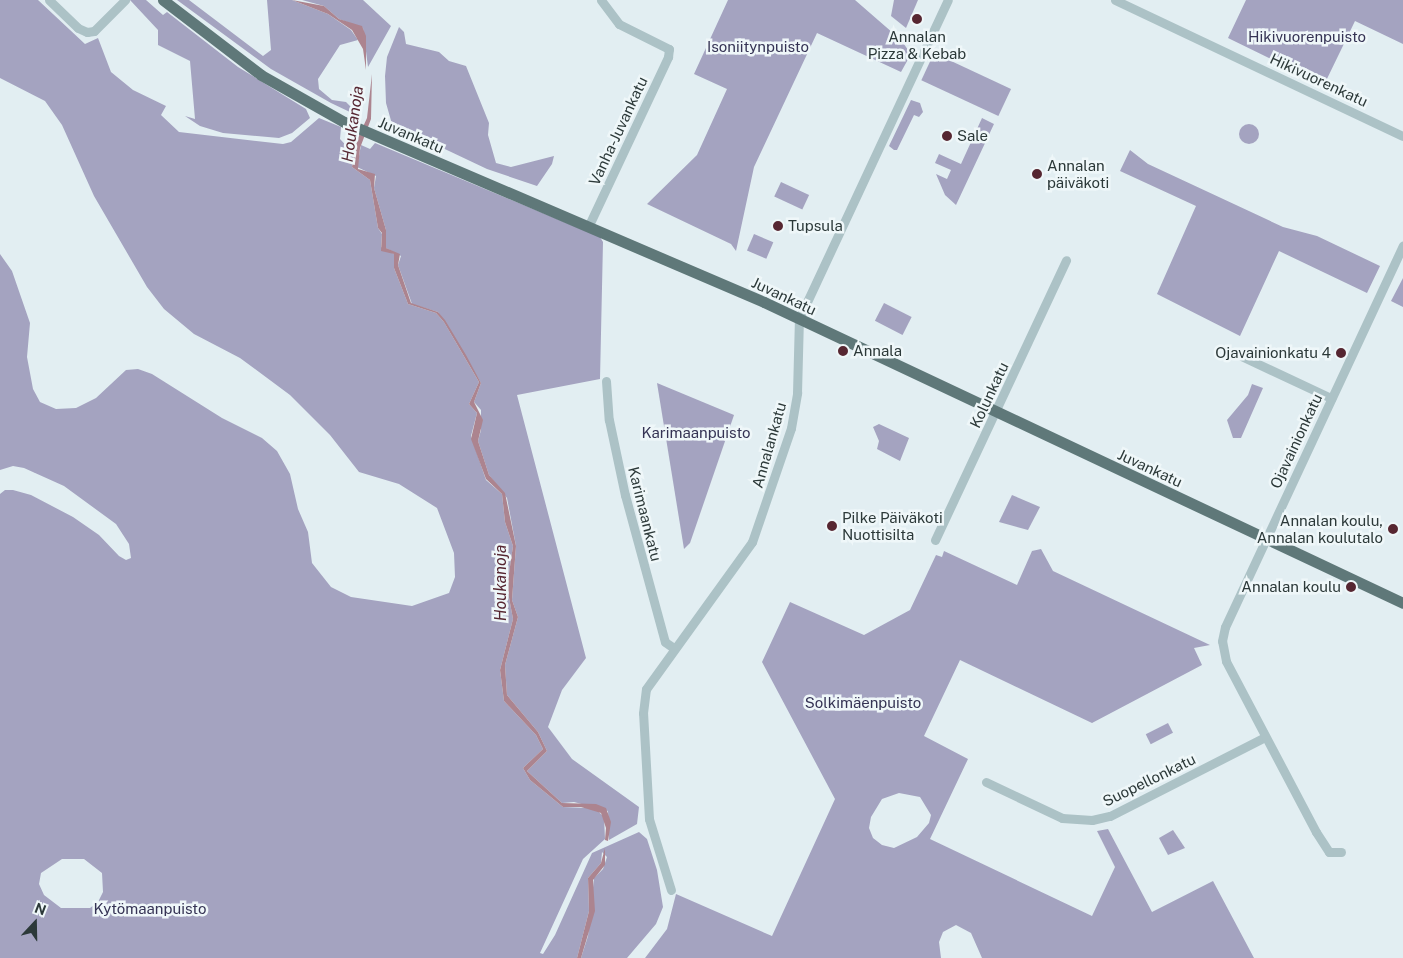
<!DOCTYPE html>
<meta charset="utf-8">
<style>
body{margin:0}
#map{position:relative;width:1403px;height:958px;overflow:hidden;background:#e2eef2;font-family:"Public Sans",sans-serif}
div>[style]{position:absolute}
.green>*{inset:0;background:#a4a3c0;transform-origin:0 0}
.round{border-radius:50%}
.water>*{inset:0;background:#ac848f}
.minor>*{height:9px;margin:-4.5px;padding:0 4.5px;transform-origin:4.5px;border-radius:4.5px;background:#acc2c6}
.major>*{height:11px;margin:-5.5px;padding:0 5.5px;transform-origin:5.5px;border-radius:5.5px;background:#5f7879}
.dots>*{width:14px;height:14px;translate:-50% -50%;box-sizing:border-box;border:2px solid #eff7f9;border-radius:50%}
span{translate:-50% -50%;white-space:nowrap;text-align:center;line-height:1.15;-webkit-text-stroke:5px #eff7f9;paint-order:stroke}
.poi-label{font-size:15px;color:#2c3939}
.left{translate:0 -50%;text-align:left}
.right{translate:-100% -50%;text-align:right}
.park-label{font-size:15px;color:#353354}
.street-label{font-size:15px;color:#2c3939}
.water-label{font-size:16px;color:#562631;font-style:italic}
.north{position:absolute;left:10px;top:898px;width:50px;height:50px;-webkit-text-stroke:4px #eff7f9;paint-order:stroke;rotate:21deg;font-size:14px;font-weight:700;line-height:20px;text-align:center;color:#2c3939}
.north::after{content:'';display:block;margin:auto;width:18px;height:22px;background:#2c3939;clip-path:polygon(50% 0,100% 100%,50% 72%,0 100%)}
</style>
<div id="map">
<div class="green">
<div style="clip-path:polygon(evenodd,0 0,38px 0,85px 44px,98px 38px,111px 72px,133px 90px,166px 106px,161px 115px,179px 132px,283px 144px,291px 142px,319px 118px,341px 127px,340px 139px,354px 154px,352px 167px,370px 180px,378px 228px,382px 234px,381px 247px,394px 254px,394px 268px,408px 304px,436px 313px,444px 322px,479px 382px,469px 404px,477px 413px,471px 436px,486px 480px,502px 494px,505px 522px,513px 546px,507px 587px,513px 619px,500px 670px,504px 701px,536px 735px,543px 749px,523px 768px,530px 780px,563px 807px,587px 808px,598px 811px,604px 817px,605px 839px,583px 859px,540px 953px,543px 954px,555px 935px,592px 853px,639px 832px,647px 839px,657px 870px,663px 907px,656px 924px,627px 958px,581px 958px,588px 936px,594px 878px,603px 869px,607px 857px,602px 852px,601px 863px,588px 878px,589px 911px,577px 958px,0 958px,0 494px,5px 490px,13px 490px,31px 495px,73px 517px,99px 535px,119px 556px,126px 560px,131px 558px,129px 544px,116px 524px,64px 486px,24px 468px,13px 466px,0 470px,0 254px,12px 271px,30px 323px,27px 357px,33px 389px,40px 402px,56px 409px,76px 408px,96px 398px,126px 370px,138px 369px,152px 374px,222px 418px,262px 438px,277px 451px,290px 474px,298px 509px,308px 532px,312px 563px,331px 587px,351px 597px,412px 606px,449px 593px,455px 577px,454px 553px,437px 508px,399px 484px,359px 472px,330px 435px,290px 395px,240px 358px,194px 334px,164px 309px,147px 287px,94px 196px,62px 125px,45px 101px,0 78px,0 0,62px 859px,84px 859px,102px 873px,103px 892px,98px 902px,90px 908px,61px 908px,44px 895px,39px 884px,41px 873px,62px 859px)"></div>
<div style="clip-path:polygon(130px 0,146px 0,163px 15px,167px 12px,238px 67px,306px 109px,310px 118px,292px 133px,279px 138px,223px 133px,200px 126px,185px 116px,195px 119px,190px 61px,158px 45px,158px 30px)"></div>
<div style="clip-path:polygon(177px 0,189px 0,263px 56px,271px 50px,267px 0,292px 0,328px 14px,351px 30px,358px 40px,340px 45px,318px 79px,319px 89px,332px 100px,346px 102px,355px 111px,352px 113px,331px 103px,271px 69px)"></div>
<div style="clip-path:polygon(302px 0,363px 0,391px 26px,368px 67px,363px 28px,339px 19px,324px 6px)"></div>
<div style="clip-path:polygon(728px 0,855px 0,901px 40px,911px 54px,901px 72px,817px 33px,754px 167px,736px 251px,731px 244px,647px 204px,697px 155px,727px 89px,694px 74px)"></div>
<div style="clip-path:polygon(894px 0,918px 0,906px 28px,891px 16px)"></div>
<div style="clip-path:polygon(1246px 0,1403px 0,1403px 44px,1355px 21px,1324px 85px,1228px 38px)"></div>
<div style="clip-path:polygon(399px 27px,404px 32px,406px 44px,439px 52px,449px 61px,466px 66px,489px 123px,488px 135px,496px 163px,511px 167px,554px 156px,552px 164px,537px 186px,487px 169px,392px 124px,386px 103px,385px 76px,387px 57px)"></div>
<div style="left:934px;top:53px;width:85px;height:30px;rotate:25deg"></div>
<div style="clip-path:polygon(911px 100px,920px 103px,923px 112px,919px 117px,914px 115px,897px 150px,894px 150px,889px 146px)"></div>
<div style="clip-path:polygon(982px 118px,994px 124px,956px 205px,945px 195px,936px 174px,947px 179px,951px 170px,935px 163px,939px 154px,961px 164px)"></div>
<div class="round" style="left:1239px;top:124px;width:20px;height:20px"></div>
<div style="clip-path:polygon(375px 143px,600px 237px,603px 242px,600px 379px,517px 395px,586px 658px,562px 690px,548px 727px,572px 759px,639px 807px,637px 824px,609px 840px,608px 811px,574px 802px,562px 803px,527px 771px,547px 751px,538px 732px,507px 695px,505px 665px,518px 617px,512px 600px,516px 546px,507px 498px,489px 475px,478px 441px,481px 430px,481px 410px,474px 402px,481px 383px,438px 312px,412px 304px,398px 265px,401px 256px,386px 248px,386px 230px,374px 188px,376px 176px,357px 167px,361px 145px,370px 149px)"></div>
<div style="clip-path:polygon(1130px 150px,1148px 164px,1283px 227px,1317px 236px,1380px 266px,1367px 293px,1279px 251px,1240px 336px,1157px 294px,1196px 206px,1120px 171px)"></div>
<div style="left:781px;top:182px;width:31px;height:16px;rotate:25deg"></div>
<div style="left:754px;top:234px;width:21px;height:18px;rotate:23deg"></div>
<div style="clip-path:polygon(1403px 278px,1403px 307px,1391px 301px)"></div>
<div style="left:884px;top:303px;width:31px;height:20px;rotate:27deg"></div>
<div style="clip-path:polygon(657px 383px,734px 415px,690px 543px,684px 549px)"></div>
<div style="clip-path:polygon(1252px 384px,1263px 388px,1241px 438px,1233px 438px,1227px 420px,1248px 395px)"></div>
<div style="clip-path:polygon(879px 424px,909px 438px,900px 461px,877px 449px,879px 441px,873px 427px)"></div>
<div style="clip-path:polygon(1012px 495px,1040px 507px,1028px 530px,999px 522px)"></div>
<div style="clip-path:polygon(evenodd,1041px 549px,1053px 571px,1210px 645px,1194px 648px,1202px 665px,1092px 723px,960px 660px,924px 736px,968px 759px,930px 839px,1092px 916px,1115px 867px,1097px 831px,1108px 829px,1152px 912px,1213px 881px,1254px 958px,982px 958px,971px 933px,956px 925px,943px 932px,939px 942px,941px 958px,645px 958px,667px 929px,676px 894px,772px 936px,835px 799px,762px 662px,790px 602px,864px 635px,910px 610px,936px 555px,942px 557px,944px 551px,1017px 585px,1032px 551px,1041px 549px,899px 793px,920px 797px,931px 815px,929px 823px,917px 837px,894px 848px,882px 845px,873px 838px,869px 828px,871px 817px,882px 799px,899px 793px)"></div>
<div style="left:1168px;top:723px;width:11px;height:25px;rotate:63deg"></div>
<div style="clip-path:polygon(1173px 830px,1185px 848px,1168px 855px,1159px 838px)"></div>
</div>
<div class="water">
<div style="clip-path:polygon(292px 0,324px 6px,339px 19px,362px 26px,366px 36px,366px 70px,363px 49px,352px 30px,328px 14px)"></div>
<div style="clip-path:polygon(372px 74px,371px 119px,360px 148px,358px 169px,375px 174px,374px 188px,386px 230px,386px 248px,400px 254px,398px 265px,411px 303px,438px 312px,445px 320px,466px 355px,481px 383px,474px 402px,483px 420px,478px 441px,489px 475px,505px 493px,516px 546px,512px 600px,518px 617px,505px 665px,507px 695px,538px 732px,547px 751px,527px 771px,562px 803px,596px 804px,606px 808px,611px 822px,608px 841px,605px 840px,606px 828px,601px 813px,581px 807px,563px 807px,530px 780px,523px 768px,543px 749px,536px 735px,504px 701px,500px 670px,513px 619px,507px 587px,513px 546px,505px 522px,502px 494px,486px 479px,471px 439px,477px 413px,469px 404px,479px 382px,444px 322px,436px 313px,408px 304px,394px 268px,394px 254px,381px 251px,382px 233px,378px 228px,370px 180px,352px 167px,357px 140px,367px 118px)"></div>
<div style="clip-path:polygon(605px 848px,605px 865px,593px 880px,595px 911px,581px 958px,577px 958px,589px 911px,588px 878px,601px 863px)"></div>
</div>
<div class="minor">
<div style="left:49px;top:0;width:40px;rotate:44deg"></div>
<div style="left:78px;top:28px;width:10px;rotate:24deg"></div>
<div style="left:87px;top:32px;width:7px;rotate:-8deg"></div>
<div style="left:94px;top:31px;width:44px;rotate:-45deg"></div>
<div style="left:1115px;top:0;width:318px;rotate:25.3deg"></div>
<div style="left:589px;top:225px;width:186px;rotate:-64.8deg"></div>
<div style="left:668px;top:57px;width:8px;rotate:-83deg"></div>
<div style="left:669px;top:49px;width:56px;rotate:-153.4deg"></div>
<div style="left:619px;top:24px;width:30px;rotate:-127deg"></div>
<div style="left:1239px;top:355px;width:102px;rotate:25.1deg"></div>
<div style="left:606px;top:381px;width:39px;rotate:86deg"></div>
<div style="left:609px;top:420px;width:77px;rotate:78deg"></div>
<div style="left:625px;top:495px;width:152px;rotate:74.8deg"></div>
<div style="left:665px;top:642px;width:11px;rotate:34deg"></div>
<div style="left:935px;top:540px;width:309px;rotate:-64.9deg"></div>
<div style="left:986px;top:782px;width:84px;rotate:25.3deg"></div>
<div style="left:1062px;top:818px;width:30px;rotate:4deg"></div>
<div style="left:1092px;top:820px;width:18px;rotate:-13deg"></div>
<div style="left:1110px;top:816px;width:174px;rotate:-27deg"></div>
<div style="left:1341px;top:852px;width:12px;rotate:180deg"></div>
<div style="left:1329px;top:852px;width:24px;rotate:-123deg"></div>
<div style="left:1316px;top:832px;width:193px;rotate:-117.8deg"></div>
<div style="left:1226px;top:661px;width:20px;rotate:-101deg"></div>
<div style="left:1222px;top:641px;width:14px;rotate:-78deg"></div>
<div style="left:1225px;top:627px;width:421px;rotate:-65deg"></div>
<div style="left:671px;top:890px;width:74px;rotate:-107.2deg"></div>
<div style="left:649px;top:819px;width:106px;rotate:-93.2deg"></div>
<div style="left:643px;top:713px;width:24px;rotate:-83deg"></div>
<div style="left:646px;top:689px;width:181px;rotate:-54.2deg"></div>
<div style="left:752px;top:542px;width:120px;rotate:-71.1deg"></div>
<div style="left:791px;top:428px;width:36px;rotate:-80deg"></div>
<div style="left:797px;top:393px;width:74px;rotate:-88.5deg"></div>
<div style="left:799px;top:319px;width:352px;rotate:-65deg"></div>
</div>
<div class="major">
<div style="left:163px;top:0;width:123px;rotate:37.4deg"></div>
<div style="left:261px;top:75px;width:95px;rotate:29.5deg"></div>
<div style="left:344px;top:122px;width:457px;rotate:23.2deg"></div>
<div style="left:764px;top:302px;width:706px;rotate:25.22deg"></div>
</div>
<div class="dots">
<div style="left:917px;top:19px;background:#562631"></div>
<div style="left:947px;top:136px;background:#562631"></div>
<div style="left:1037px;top:174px;background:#562631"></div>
<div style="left:778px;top:226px;background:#562631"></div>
<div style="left:843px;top:351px;background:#562631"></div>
<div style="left:1341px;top:353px;background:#562631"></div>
<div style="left:832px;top:526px;background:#562631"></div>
<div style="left:1393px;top:529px;background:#562631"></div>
<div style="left:1351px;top:587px;background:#562631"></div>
</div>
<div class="poi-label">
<span style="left:917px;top:45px">Annalan<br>Pizza &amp; Kebab</span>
<span class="left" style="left:957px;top:136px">Sale</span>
<span class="left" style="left:1047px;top:174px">Annalan<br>päiväkoti</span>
<span class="left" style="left:788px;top:226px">Tupsula</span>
<span class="left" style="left:853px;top:351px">Annala</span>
<span class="right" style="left:1331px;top:353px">Ojavainionkatu 4</span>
<span class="left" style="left:842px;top:526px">Pilke Päiväkoti<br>Nuottisilta</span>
<span class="right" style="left:1383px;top:529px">Annalan koulu,<br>Annalan koulutalo</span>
<span class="right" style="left:1341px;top:587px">Annalan koulu</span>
</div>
<div class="park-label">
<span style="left:1307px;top:37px">Hikivuorenpuisto</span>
<span style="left:758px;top:47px">Isoniitynpuisto</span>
<span style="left:696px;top:433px">Karimaanpuisto</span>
<span style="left:863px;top:703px">Solkimäenpuisto</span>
<span style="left:150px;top:909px">Kytömaanpuisto</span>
</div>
<div class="street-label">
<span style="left:1319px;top:80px;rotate:25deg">Hikivuorenkatu</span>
<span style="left:618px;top:131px;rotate:-65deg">Vanha-Juvankatu</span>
<span style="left:411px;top:135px;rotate:23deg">Juvankatu</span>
<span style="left:784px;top:296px;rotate:25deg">Juvankatu</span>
<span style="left:989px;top:395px;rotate:-65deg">Kolunkatu</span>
<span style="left:1296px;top:441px;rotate:-65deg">Ojavainionkatu</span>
<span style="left:769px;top:445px;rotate:-74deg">Annalankatu</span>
<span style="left:1150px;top:468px;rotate:25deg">Juvankatu</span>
<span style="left:645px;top:514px;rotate:76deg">Karimaankatu</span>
<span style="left:1149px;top:780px;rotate:-26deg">Suopellonkatu</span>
</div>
<div class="water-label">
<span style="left:353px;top:124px;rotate:-82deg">Houkanoja</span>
<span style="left:501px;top:583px;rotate:-90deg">Houkanoja</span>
</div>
<div class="north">N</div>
</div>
